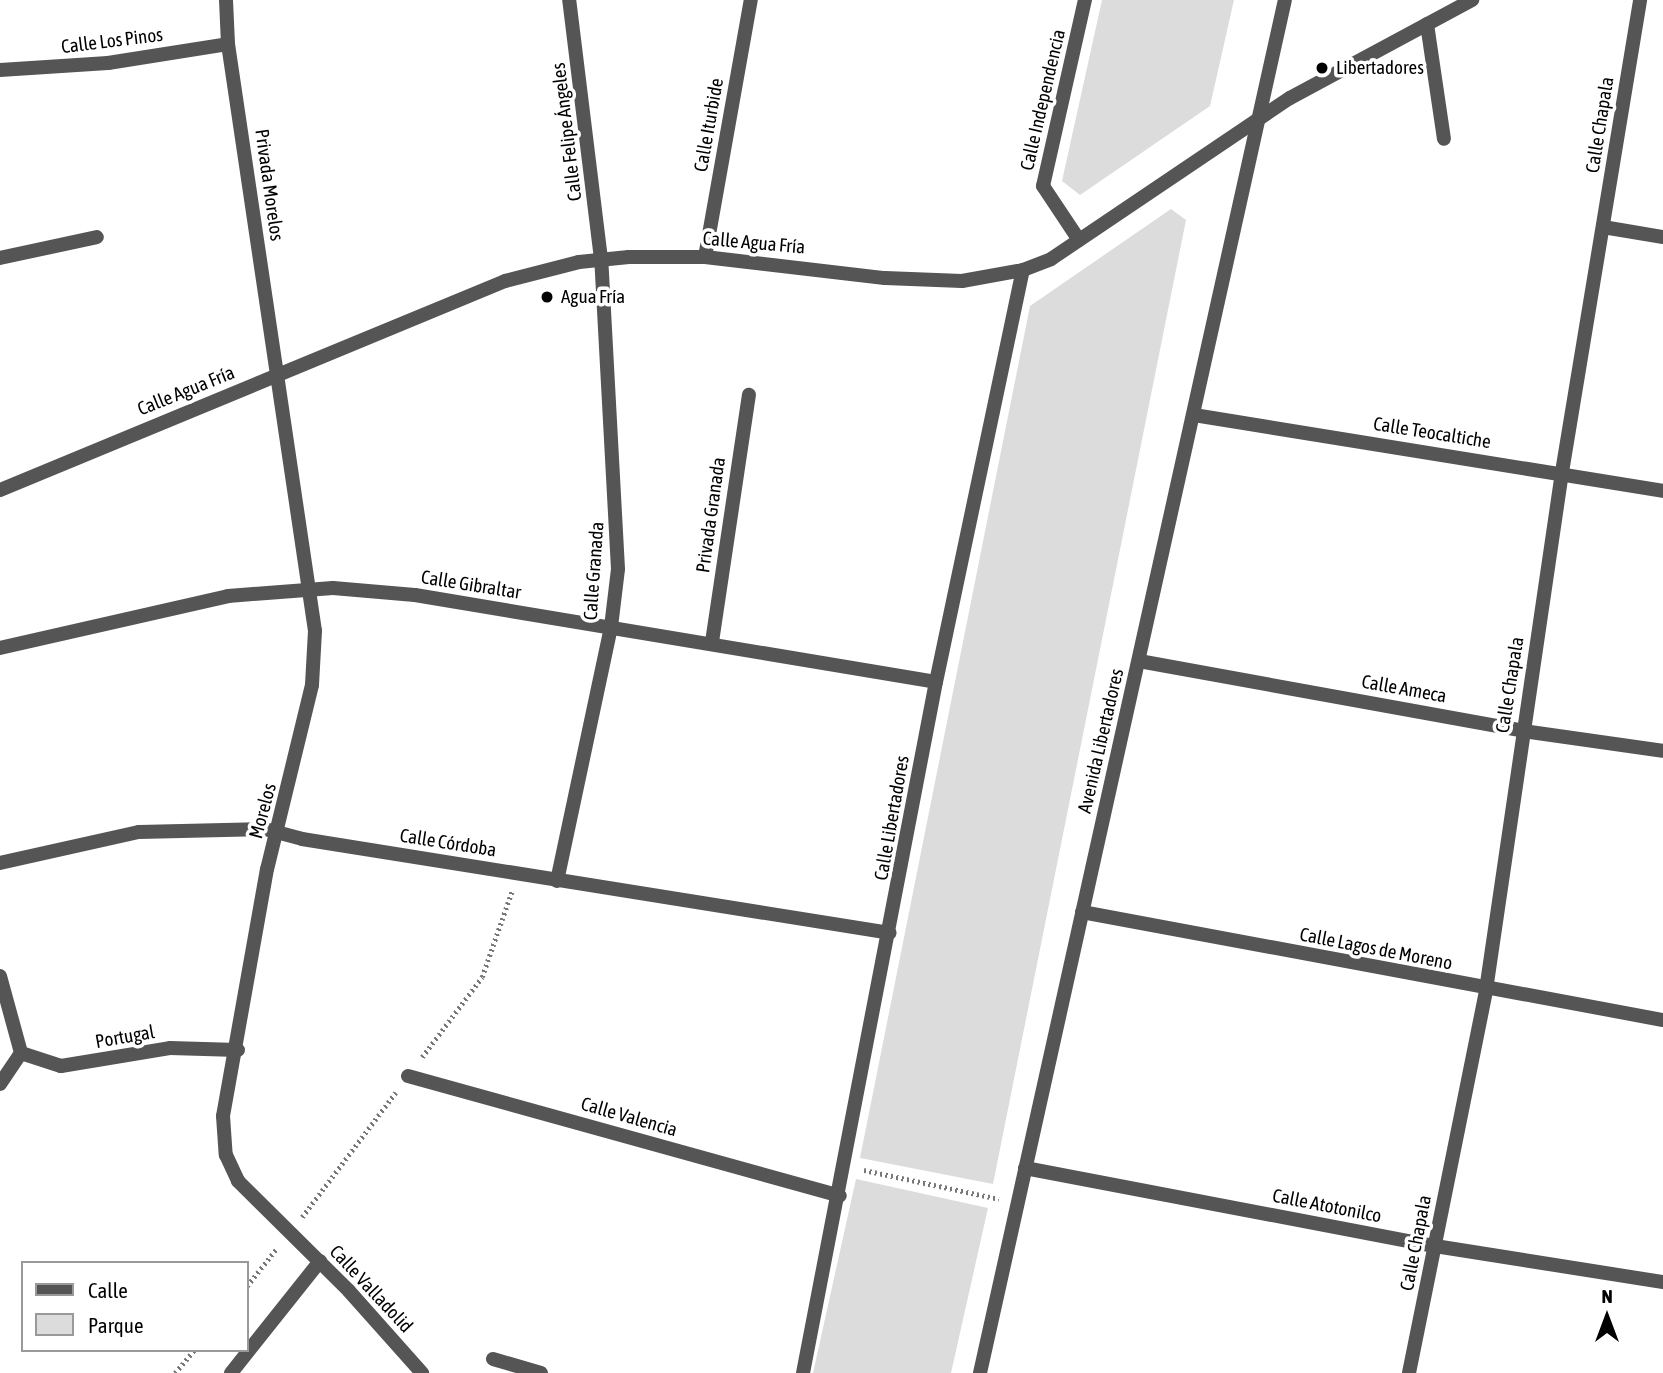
<!DOCTYPE html>
<meta charset="utf-8">
<style>
body{margin:0}
#map{position:relative;width:1663px;height:1373px;overflow:hidden;background:#fff;font-family:"Asap Condensed",sans-serif}
div>[style]{position:absolute}
.green>*{inset:0;background:#dcdcdc}
.path>*{height:4.5px;margin-top:-2.25px;transform-origin:0;background:repeating-linear-gradient(90deg,#777 0 2px,transparent 0 5.5px)}
.lane>*{height:14px;margin:-7px;padding:0 7px;transform-origin:7px;border-radius:7px;background:#555}
.street>*{height:14px;margin:-7px;padding:0 7px;transform-origin:7px;border-radius:7px;background:#555}
.dots>*{width:19px;height:19px;translate:-50% -50%;box-sizing:border-box;border:4px solid #fff;border-radius:50%}
span{translate:-50% -50%;white-space:nowrap;text-align:center;line-height:1.15;-webkit-text-stroke:7px #fff;paint-order:stroke}
.street-label{font-size:19px;color:#000}
.poi-label{font-size:19px;color:#000}
.left{translate:0 -50%;text-align:left}
.legend{position:absolute;left:21px;top:1261px;width:228px;height:91px;box-sizing:border-box;background:#fff;border:2px solid #999;margin:0;padding:9px 12px;list-style:none;font-size:21px;color:#000}
.legend li{display:flex;align-items:center;gap:14px;height:35px}
.legend b{width:35px;border:2px solid #999}
.north{position:absolute;left:1572px;top:1282px;width:70px;height:70px;-webkit-text-stroke:5px #fff;paint-order:stroke;rotate:0deg;font-size:19px;font-weight:700;line-height:28px;text-align:center;color:#000}
.north::after{content:'';display:block;margin:auto;width:24px;height:32px;background:#000;clip-path:polygon(50% 0,100% 100%,50% 72%,0 100%)}
</style>
<div id="map">
<div class="green">
<div style="clip-path:polygon(1102px 0,1234px 0,1210px 106px,1080px 195px,1062px 181px)"></div>
<div style="clip-path:polygon(1171px 209px,1186px 220px,993px 1184px,860px 1158px,1030px 306px)"></div>
<div style="clip-path:polygon(856px 1179px,988px 1208px,951px 1373px,813px 1373px)"></div>
</div>
<div class="path">
<div style="left:422px;top:1057px;width:100px;rotate:-53.1deg"></div>
<div style="left:482px;top:977px;width:91px;rotate:-70.8deg"></div>
<div style="left:864px;top:1170px;width:138px;rotate:12.1deg"></div>
<div style="left:302px;top:1217px;width:156px;rotate:-53.1deg"></div>
<div style="left:247px;top:1286px;width:48px;rotate:-51.7deg"></div>
<div style="left:175px;top:1373px;width:30px;rotate:-50deg"></div>
</div>
<div class="lane">
<div style="left:1427px;top:24px;width:116px;rotate:81.6deg"></div>
</div>
<div class="street">
<div style="left:226px;top:0;width:44px;rotate:87.4deg"></div>
<div style="left:228px;top:44px;width:593px;rotate:81.57deg"></div>
<div style="left:315px;top:631px;width:54px;rotate:93.2deg"></div>
<div style="left:312px;top:685px;width:189px;rotate:103.7deg"></div>
<div style="left:267px;top:869px;width:251px;rotate:100.1deg"></div>
<div style="left:223px;top:1116px;width:39px;rotate:86deg"></div>
<div style="left:226px;top:1155px;width:29px;rotate:65deg"></div>
<div style="left:238px;top:1181px;width:156px;rotate:44.7deg"></div>
<div style="left:349px;top:1291px;width:110px;rotate:48.3deg"></div>
<div style="left:0;top:70px;width:108px;rotate:-3.7deg"></div>
<div style="left:108px;top:63px;width:121px;rotate:-9deg"></div>
<div style="left:1603px;top:227px;width:61px;rotate:9.5deg"></div>
<div style="left:1079px;top:240px;width:65px;rotate:-123.7deg"></div>
<div style="left:1043px;top:186px;width:191px;rotate:-77.3deg"></div>
<div style="left:705px;top:257px;width:261px;rotate:-79.9deg"></div>
<div style="left:0;top:258px;width:99px;rotate:-12.2deg"></div>
<div style="left:1194px;top:415px;width:475px;rotate:9.2deg"></div>
<div style="left:0;top:490px;width:547px;rotate:-22.48deg"></div>
<div style="left:505px;top:281px;width:76px;rotate:-14.4deg"></div>
<div style="left:579px;top:262px;width:50px;rotate:-5.7deg"></div>
<div style="left:629px;top:257px;width:76px"></div>
<div style="left:705px;top:257px;width:181px;rotate:6.7deg"></div>
<div style="left:885px;top:278px;width:77px;rotate:2.2deg"></div>
<div style="left:962px;top:281px;width:62px;rotate:-10.2deg"></div>
<div style="left:1023px;top:270px;width:30px;rotate:-21deg"></div>
<div style="left:1051px;top:259px;width:288px;rotate:-34deg"></div>
<div style="left:1290px;top:98px;width:207px;rotate:-28.3deg"></div>
<div style="left:712px;top:642px;width:250px;rotate:-81.5deg"></div>
<div style="left:0;top:648px;width:234px;rotate:-12.8deg"></div>
<div style="left:228px;top:596px;width:105px;rotate:-4.4deg"></div>
<div style="left:333px;top:588px;width:82px;rotate:4.9deg"></div>
<div style="left:415px;top:595px;width:528px;rotate:9.48deg"></div>
<div style="left:1139px;top:661px;width:390px;rotate:10.3deg"></div>
<div style="left:1523px;top:731px;width:141px;rotate:8.1deg"></div>
<div style="left:0;top:863px;width:142px;rotate:-12.6deg"></div>
<div style="left:139px;top:832px;width:126px;rotate:-1.4deg"></div>
<div style="left:265px;top:829px;width:38px;rotate:15deg"></div>
<div style="left:302px;top:839px;width:595px;rotate:9.08deg"></div>
<div style="left:557px;top:881px;width:260px;rotate:-78deg"></div>
<div style="left:611px;top:627px;width:58px;rotate:-83.1deg"></div>
<div style="left:618px;top:569px;width:310px;rotate:-93.1deg"></div>
<div style="left:601px;top:259px;width:261px;rotate:-97deg"></div>
<div style="left:1082px;top:912px;width:591px;rotate:10.53deg"></div>
<div style="left:0;top:976px;width:80px;rotate:74.7deg"></div>
<div style="left:21px;top:1053px;width:42px;rotate:18deg"></div>
<div style="left:61px;top:1066px;width:110px;rotate:-9.4deg"></div>
<div style="left:170px;top:1048px;width:68px;rotate:1.7deg"></div>
<div style="left:408px;top:1076px;width:448px;rotate:15.5deg"></div>
<div style="left:0;top:1084px;width:37px;rotate:-56deg"></div>
<div style="left:1025px;top:1168px;width:417px;rotate:10.8deg"></div>
<div style="left:1435px;top:1246px;width:231px;rotate:9deg"></div>
<div style="left:493px;top:1359px;width:50px;rotate:16.3deg"></div>
<div style="left:231px;top:1373px;width:143px;rotate:-51.5deg"></div>
<div style="left:803px;top:1373px;width:704px;rotate:-79.11deg"></div>
<div style="left:936px;top:682px;width:421px;rotate:-78.1deg"></div>
<div style="left:980px;top:1373px;width:1406px;rotate:-77.48deg"></div>
<div style="left:1409px;top:1373px;width:391px;rotate:-78.6deg"></div>
<div style="left:1486px;top:990px;width:524px;rotate:-81.65deg"></div>
<div style="left:1562px;top:472px;width:478px;rotate:-80.6deg"></div>
</div>
<div class="dots">
<div style="left:1322px;top:68px;background:#000"></div>
<div style="left:547px;top:297px;background:#000"></div>
</div>
<div class="street-label">
<span style="left:112px;top:41px;rotate:-7deg">Calle Los Pinos</span>
<span style="left:1043px;top:100px;rotate:-77deg">Calle Independencia</span>
<span style="left:709px;top:125px;rotate:-80deg">Calle Iturbide</span>
<span style="left:1600px;top:125px;rotate:-81deg">Calle Chapala</span>
<span style="left:567px;top:132px;rotate:-97deg">Calle Felipe Ángeles</span>
<span style="left:269px;top:185px;rotate:82deg">Privada Morelos</span>
<span style="left:754px;top:243px;rotate:5deg">Calle Agua Fría</span>
<span style="left:186px;top:391px;rotate:-22deg">Calle Agua Fría</span>
<span style="left:1432px;top:433px;rotate:9deg">Calle Teocaltiche</span>
<span style="left:711px;top:515px;rotate:-82deg">Privada Granada</span>
<span style="left:594px;top:571px;rotate:-86deg">Calle Granada</span>
<span style="left:471px;top:585px;rotate:9deg">Calle Gibraltar</span>
<span style="left:1510px;top:685px;rotate:-81deg">Calle Chapala</span>
<span style="left:1404px;top:689px;rotate:10deg">Calle Ameca</span>
<span style="left:1101px;top:741px;rotate:-77deg">Avenida Libertadores</span>
<span style="left:263px;top:811px;rotate:-75deg">Morelos</span>
<span style="left:892px;top:818px;rotate:-80deg">Calle Libertadores</span>
<span style="left:448px;top:843px;rotate:9deg">Calle Córdoba</span>
<span style="left:1376px;top:949px;rotate:11deg">Calle Lagos de Moreno</span>
<span style="left:125px;top:1037px;rotate:-10deg">Portugal</span>
<span style="left:629px;top:1117px;rotate:16deg">Calle Valencia</span>
<span style="left:1327px;top:1206px;rotate:11deg">Calle Atotonilco</span>
<span style="left:1416px;top:1243px;rotate:-79deg">Calle Chapala</span>
<span style="left:371px;top:1289px;rotate:47deg">Calle Valladolid</span>
</div>
<div class="poi-label">
<span class="left" style="left:1336px;top:68px">Libertadores</span>
<span class="left" style="left:561px;top:297px">Agua Fría</span>
</div>
<ul class="legend">
<li><b style="height:9px;background:#555"></b>Calle</li>
<li><b style="height:19px;background:#dcdcdc"></b>Parque</li>
</ul>
<div class="north">N</div>
</div>
